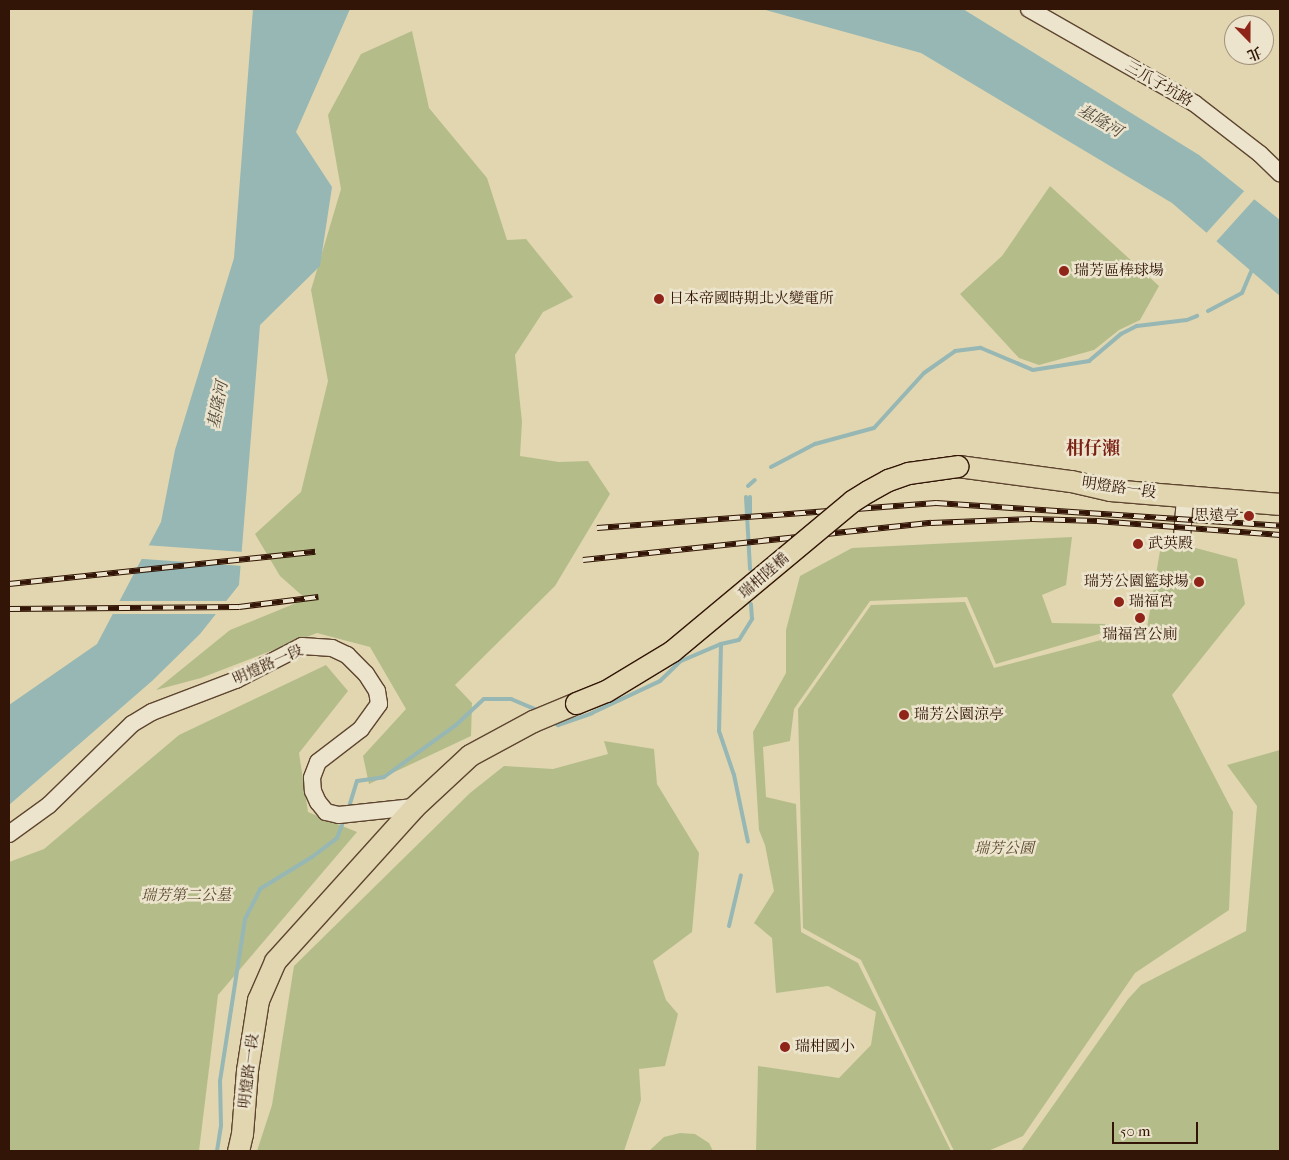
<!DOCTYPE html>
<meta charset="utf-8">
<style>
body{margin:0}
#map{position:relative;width:1289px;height:1160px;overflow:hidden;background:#e1d6b0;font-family:"IM FELL French Canon","Noto Serif TC",serif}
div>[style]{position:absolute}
.green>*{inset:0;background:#b4bd8a}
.water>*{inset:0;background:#96b7b4}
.pier>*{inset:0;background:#e1d6b0;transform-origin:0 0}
.stream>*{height:4px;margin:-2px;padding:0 2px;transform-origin:2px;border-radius:2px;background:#96b7b4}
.roads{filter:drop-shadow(1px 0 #5e4530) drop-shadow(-1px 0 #5e4530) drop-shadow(0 1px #5e4530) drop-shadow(0 -1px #5e4530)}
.minor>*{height:16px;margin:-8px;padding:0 8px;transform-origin:8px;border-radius:8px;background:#ece4cc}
.major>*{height:21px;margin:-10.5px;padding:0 10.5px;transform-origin:10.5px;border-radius:10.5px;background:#e1d6b0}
.rail>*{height:5.5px;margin-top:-2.75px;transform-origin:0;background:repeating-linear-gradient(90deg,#ece4cc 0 11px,#321506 0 22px);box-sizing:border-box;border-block:1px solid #321506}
.bridges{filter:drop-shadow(1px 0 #321506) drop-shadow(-1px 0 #321506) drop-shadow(0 1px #321506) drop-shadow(0 -1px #321506)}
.major-bridge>*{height:21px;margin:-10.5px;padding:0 10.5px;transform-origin:10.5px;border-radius:10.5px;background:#e1d6b0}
.dots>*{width:14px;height:14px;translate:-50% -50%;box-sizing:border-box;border:2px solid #ece4cc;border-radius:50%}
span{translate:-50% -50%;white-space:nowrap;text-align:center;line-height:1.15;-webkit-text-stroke:5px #ece4cc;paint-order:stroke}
.street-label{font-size:15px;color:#321506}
.poi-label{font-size:15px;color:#321506}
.left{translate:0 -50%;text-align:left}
.right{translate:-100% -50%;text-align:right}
.park-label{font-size:15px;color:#59472e;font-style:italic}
.water-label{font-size:16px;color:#50463a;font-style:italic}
.quarter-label{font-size:18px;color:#7a1f14;font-weight:700}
.frame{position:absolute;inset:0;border:10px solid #321506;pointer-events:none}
.north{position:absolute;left:1224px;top:15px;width:50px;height:50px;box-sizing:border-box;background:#ece4cc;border:1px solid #a2917d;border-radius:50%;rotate:158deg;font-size:14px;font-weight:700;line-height:20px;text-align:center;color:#321506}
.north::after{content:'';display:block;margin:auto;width:18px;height:22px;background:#8f2418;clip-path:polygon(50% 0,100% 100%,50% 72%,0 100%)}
.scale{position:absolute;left:1112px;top:1122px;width:86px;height:22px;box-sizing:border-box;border:2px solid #321506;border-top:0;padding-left:6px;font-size:15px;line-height:18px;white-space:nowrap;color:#321506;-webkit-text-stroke:4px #ece4cc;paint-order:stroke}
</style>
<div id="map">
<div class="green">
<div style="clip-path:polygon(412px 31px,429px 108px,487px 178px,507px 240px,526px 239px,573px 297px,543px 312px,515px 355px,522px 422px,520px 456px,559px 462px,588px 461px,610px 494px,555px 586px,455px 685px,472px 703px,471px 736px,369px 784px,363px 756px,406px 709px,370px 647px,317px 633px,201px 678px,156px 690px,230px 630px,306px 599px,280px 576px,255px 534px,301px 492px,328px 381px,311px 290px,341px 189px,328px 115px,361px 54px)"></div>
<div style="clip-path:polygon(1050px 186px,1159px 286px,1140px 320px,1119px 330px,1094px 350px,1039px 365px,1019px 358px,960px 294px,1002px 256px)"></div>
<div style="clip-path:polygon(1072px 537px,1066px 585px,1042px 595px,1052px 623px,1108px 624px,1102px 633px,996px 664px,967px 597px,870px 601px,794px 709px,790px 741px,763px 747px,766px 797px,796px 804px,801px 932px,858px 963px,951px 1151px,756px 1151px,758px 1066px,839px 1078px,871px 1045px,876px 1012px,828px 986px,776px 993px,772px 938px,754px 923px,774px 891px,765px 845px,759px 830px,753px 732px,786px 673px,786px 630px,800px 576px,852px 548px)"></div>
<div style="clip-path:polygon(1162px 539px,1237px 559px,1245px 604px,1172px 695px,1233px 812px,1229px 910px,1135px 973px,1023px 1136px,988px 1151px,954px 1151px,861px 960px,803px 928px,798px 709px,871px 605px,965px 602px,994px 668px,1147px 628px)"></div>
<div style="clip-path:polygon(326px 665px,348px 691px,299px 753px,308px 812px,357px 832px,218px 995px,199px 1151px,9px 1151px,9px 862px,44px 849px,179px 735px)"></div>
<div style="clip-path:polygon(604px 741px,654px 749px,657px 784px,699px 853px,692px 932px,653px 961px,666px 1000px,678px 1014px,665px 1066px,639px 1069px,641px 1100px,624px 1151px,257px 1151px,272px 1105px,294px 966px,470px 793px,504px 766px,553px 769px,608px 754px)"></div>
<div style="clip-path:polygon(1280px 750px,1280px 1151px,1021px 1151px,1128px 999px,1141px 985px,1246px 931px,1257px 806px,1227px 765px)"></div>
<div style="clip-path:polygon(680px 1133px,695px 1134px,709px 1143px,713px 1151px,649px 1151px,664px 1137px)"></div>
</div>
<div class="water">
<div style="clip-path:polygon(253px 9px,350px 9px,296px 132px,332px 187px,320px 266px,260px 325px,239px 585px,200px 634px,152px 681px,9px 805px,9px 705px,97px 644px,161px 522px,175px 450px,234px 258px)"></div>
<div style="clip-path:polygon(762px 9px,963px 9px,1199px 155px,1280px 220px,1280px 296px,1172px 203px,921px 53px)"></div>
</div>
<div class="pier">
<div style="left:1246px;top:189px;width:13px;height:62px;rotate:42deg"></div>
<div style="left:244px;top:552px;width:14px;height:107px;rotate:94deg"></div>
<div style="clip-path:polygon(117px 601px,230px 601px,219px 614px,110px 614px)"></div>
</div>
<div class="stream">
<div style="left:1208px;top:311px;width:38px;rotate:-28deg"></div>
<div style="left:1242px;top:293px;width:28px;rotate:-67deg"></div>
<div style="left:771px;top:467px;width:50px;rotate:-27.6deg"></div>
<div style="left:815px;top:444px;width:61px;rotate:-15.2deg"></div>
<div style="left:874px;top:428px;width:74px;rotate:-47.7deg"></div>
<div style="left:924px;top:373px;width:38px;rotate:-35deg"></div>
<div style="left:955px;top:351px;width:26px;rotate:-7deg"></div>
<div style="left:981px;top:348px;width:56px;rotate:22.9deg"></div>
<div style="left:1033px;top:370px;width:57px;rotate:-9.1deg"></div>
<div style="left:1089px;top:361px;width:42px;rotate:-40.2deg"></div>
<div style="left:1121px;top:334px;width:18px;rotate:-27deg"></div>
<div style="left:1137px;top:326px;width:50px;rotate:-6.8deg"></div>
<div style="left:1187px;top:320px;width:11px;rotate:-22deg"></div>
<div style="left:748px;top:486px;width:9px;rotate:-41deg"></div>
<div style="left:746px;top:497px;width:72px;rotate:86.8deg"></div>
<div style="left:750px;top:513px;width:16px;rotate:-90deg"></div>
<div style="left:721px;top:644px;width:87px;rotate:91.3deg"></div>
<div style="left:719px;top:731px;width:46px;rotate:71.2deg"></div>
<div style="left:734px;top:775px;width:68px;rotate:78.2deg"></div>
<div style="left:555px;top:723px;width:4px;rotate:34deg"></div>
<div style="left:558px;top:725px;width:36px;rotate:-19deg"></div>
<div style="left:592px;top:713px;width:75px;rotate:-25.2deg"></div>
<div style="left:660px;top:681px;width:29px;rotate:-44deg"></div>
<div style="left:681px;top:661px;width:43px;rotate:-23deg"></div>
<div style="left:721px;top:644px;width:18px;rotate:-13deg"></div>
<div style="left:739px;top:640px;width:25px;rotate:-58deg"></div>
<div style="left:752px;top:619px;width:15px;rotate:-94deg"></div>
<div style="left:349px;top:807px;width:27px;rotate:-73deg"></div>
<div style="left:357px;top:781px;width:27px;rotate:-8deg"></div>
<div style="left:384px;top:777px;width:89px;rotate:-35.8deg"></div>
<div style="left:456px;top:725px;width:38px;rotate:-43deg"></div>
<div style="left:484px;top:699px;width:27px"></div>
<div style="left:511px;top:699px;width:26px;rotate:23deg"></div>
<div style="left:729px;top:926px;width:52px;rotate:-76.8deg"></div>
<div style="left:217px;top:1151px;width:26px;rotate:-81deg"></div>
<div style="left:221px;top:1125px;width:44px;rotate:-91.3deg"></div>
<div style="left:220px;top:1081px;width:164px;rotate:-81.2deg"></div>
<div style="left:245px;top:919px;width:34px;rotate:-63deg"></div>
<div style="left:260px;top:889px;width:61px;rotate:-31.6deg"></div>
<div style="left:312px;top:857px;width:31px;rotate:-37deg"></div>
<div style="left:337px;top:838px;width:14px;rotate:-69deg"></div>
</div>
<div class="roads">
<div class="minor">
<div style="left:1029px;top:9px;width:190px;rotate:29.7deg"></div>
<div style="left:1194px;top:103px;width:83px;rotate:37.7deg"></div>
<div style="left:1260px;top:154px;width:28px;rotate:44deg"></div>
<div style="left:1182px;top:537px;width:40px;rotate:-85.7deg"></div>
<div style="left:9px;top:834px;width:49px;rotate:-35.9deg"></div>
<div style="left:49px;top:805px;width:116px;rotate:-44.3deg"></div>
<div style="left:132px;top:724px;width:23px;rotate:-31deg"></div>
<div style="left:152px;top:712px;width:90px;rotate:-20.9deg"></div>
<div style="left:236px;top:680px;width:74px;rotate:-27.3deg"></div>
<div style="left:302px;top:646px;width:30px;rotate:4deg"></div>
<div style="left:332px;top:648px;width:17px;rotate:25deg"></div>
<div style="left:347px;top:655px;width:27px;rotate:45deg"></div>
<div style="left:366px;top:674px;width:20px;rotate:57deg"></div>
<div style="left:377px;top:691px;width:13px;rotate:81deg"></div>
<div style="left:379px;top:704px;width:31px;rotate:126deg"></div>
<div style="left:361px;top:729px;width:54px;rotate:142.5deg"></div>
<div style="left:318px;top:762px;width:17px;rotate:111deg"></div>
<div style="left:312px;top:778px;width:13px;rotate:86deg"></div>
<div style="left:313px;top:791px;width:12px;rotate:66deg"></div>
<div style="left:318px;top:802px;width:13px;rotate:51deg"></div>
<div style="left:326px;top:812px;width:13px;rotate:13deg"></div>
<div style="left:339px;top:815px;width:75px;rotate:-6.1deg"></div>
</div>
<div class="major">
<div style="left:958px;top:466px;width:114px;rotate:7.6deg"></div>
<div style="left:1071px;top:481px;width:40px;rotate:13deg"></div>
<div style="left:1110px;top:490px;width:171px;rotate:4.7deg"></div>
<div style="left:238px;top:1151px;width:17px;rotate:-77deg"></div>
<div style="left:242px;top:1134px;width:64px;rotate:-85.5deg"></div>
<div style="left:247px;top:1070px;width:71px;rotate:-81.1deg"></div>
<div style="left:258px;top:1000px;width:43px;rotate:-66.4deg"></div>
<div style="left:275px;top:961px;width:207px;rotate:-47.9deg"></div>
<div style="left:414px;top:807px;width:76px;rotate:-42.9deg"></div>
<div style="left:470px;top:755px;width:72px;rotate:-28.4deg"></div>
<div style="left:533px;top:721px;width:47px;rotate:-22.7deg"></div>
</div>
</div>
<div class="rail">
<div style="left:597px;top:528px;width:340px;rotate:-4.2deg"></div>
<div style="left:936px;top:503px;width:345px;rotate:3.8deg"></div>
<div style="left:583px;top:560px;width:350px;rotate:-6.1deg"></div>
<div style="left:931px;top:523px;width:101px;rotate:-2.3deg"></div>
<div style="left:1032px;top:519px;width:65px;rotate:1.8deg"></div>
<div style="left:1097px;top:521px;width:184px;rotate:4.4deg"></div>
<div style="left:9px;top:584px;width:308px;rotate:-6deg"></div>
<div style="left:9px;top:609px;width:230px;rotate:-0.5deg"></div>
<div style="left:239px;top:607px;width:80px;rotate:-7.2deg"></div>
</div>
<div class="bridges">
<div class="major-bridge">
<div style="left:576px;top:703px;width:32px;rotate:-22deg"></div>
<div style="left:606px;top:691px;width:77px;rotate:-31.2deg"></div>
<div style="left:672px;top:651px;width:234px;rotate:-39.8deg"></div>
<div style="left:852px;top:501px;width:19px;rotate:-32deg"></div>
<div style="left:868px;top:491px;width:23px;rotate:-29deg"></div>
<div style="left:888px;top:480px;width:21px;rotate:-19deg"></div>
<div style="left:908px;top:473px;width:50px;rotate:-8deg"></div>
</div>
</div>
<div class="dots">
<div style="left:1064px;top:271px;background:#8f2418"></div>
<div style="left:659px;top:299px;background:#8f2418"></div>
<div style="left:1249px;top:516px;background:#8f2418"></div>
<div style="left:1138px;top:544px;background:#8f2418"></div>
<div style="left:1199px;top:582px;background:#8f2418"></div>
<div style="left:1119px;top:602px;background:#8f2418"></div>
<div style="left:1140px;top:618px;background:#8f2418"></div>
<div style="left:904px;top:715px;background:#8f2418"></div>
<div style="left:785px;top:1047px;background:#8f2418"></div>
</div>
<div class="street-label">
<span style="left:1159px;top:84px;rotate:30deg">三爪子坑路</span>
<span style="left:1119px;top:488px;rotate:8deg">明燈路一段</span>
<span style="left:764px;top:576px;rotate:-41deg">瑞柑陸橋</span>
<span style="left:268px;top:665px;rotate:-24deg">明燈路一段</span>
<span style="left:249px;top:1071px;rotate:-83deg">明燈路一段</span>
</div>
<div class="poi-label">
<span class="left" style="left:1074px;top:271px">瑞芳區棒球場</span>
<span class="left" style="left:669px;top:299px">日本帝國時期北火變電所</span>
<span class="right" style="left:1239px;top:516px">思遠亭</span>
<span class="left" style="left:1148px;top:544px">武英殿</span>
<span class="right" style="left:1189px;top:582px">瑞芳公園籃球場</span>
<span class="left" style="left:1129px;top:602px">瑞福宮</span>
<span style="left:1140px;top:635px">瑞福宮公廁</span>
<span class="left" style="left:914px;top:715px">瑞芳公園涼亭</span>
<span class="left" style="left:795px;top:1047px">瑞柑國小</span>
</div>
<div class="park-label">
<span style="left:1004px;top:849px">瑞芳公園</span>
<span style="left:186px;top:896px">瑞芳第二公墓</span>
</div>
<div class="water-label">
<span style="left:1100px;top:121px;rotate:30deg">基隆河</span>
<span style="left:218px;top:405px;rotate:-79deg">基隆河</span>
</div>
<div class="quarter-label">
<span style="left:1093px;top:449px">柑仔瀨</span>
</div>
<div class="frame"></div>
<div class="north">北</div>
<div class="scale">50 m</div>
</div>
